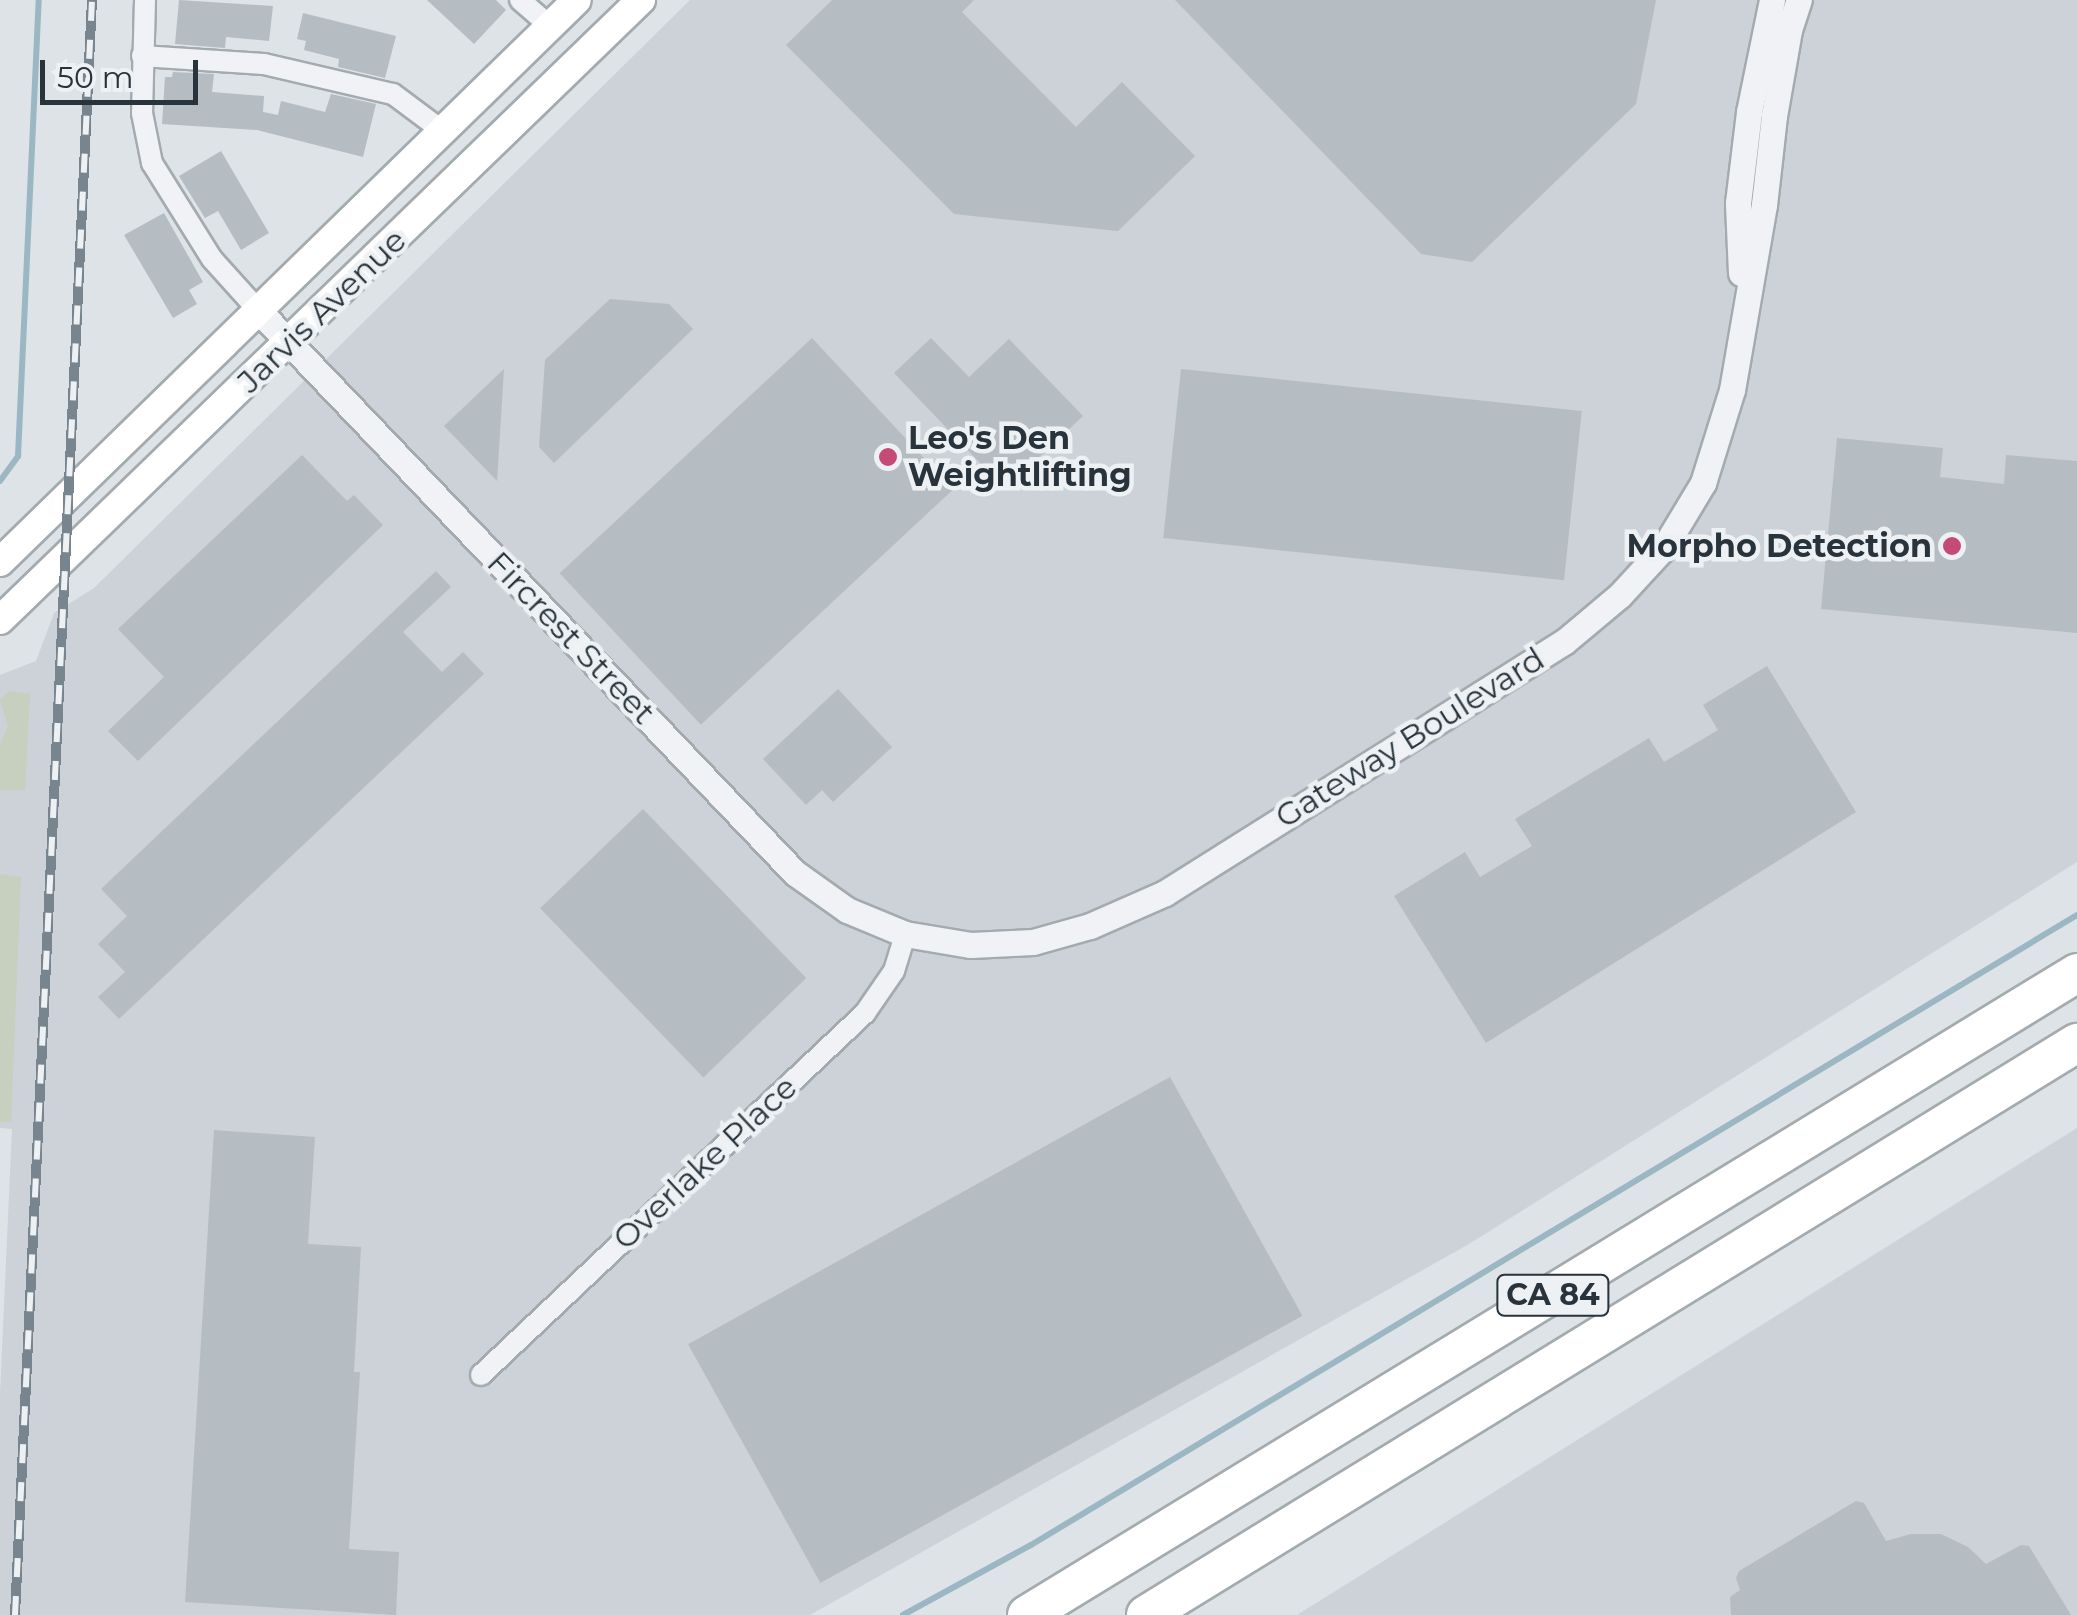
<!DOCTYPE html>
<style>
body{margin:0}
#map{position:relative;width:2077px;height:1615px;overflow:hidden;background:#dde3e6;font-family:Montserrat,sans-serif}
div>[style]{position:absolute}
.built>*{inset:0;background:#ccd2d7}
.green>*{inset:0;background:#c7cfbf}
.stream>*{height:6px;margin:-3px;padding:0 3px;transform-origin:3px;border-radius:3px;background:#9bb7c4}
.building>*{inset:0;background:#b5bdc2;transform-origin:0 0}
.roads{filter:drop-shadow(2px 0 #a3abaf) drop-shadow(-2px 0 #a3abaf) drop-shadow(0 2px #a3abaf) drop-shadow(0 -2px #a3abaf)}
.minor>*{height:20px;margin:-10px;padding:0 10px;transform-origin:10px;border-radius:10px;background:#f0f2f5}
.tertiary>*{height:25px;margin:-12.5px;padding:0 12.5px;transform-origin:12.5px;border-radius:12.5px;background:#f0f2f5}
.secondary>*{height:28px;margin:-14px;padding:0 14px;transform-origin:14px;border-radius:14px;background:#fff}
.motorway>*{height:38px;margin:-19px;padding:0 19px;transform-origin:19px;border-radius:19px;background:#fff}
.rail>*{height:10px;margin-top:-5px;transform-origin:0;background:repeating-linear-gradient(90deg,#edf1f4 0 19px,#78858e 0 38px);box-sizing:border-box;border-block:2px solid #78858e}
.dots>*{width:28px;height:28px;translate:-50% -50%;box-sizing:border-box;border:5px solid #edf1f4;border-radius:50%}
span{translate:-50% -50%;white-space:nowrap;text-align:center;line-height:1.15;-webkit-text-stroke:9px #edf1f4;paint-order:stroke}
.shield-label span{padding:2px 8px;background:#edf1f4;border:2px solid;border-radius:8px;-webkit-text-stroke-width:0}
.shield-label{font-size:30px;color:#28333b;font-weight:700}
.street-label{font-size:32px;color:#28333b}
.poi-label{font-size:32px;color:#28333b;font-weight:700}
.left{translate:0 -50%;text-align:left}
.right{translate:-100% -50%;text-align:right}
.scale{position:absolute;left:40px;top:60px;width:158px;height:45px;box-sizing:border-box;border:5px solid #28333b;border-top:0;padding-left:12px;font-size:30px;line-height:35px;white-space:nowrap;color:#28333b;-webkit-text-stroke:8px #edf1f4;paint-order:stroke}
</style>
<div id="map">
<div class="built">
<div style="clip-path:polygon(690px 0,2077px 0,2077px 862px,1469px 1244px,810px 1615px,0 1615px,0 1394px,12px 1129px,0 1128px,0 675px,36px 661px,54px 613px,94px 588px)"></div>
<div style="clip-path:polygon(2077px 1128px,2077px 1615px,1297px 1615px)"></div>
</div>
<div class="green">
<div style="clip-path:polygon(9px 691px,30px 694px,25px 790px,0 790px,0 744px,8px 726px,0 700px)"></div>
<div style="clip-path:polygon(0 874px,21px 877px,11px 1122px,0 1122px)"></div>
</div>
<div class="stream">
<div style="left:0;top:481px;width:31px;rotate:-54deg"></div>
<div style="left:18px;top:456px;width:456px;rotate:-87.4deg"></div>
<div style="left:903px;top:1615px;width:146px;rotate:-28.7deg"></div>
<div style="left:1031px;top:1545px;width:1221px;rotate:-31.06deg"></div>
</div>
<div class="building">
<div style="clip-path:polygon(179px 0,273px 6px,269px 41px,226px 37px,225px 48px,175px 44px)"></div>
<div style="clip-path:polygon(427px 0,496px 0,506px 10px,474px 44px)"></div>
<div style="clip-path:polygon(832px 0,974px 0,962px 12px,1076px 127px,1122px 82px,1195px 156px,1118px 231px,954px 214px,786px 45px)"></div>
<div style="clip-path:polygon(1175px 0,1656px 0,1636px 104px,1472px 262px,1421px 254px)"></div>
<div style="clip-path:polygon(303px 13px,396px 36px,385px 78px,338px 67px,339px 59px,304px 50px,306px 41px,297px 39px)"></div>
<div style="clip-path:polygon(173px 72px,214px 74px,212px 92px,264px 96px,263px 112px,278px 115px,281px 101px,325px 112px,331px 94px,376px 104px,363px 157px,257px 130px,162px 124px,165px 77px,172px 77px)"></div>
<div style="clip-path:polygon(221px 151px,269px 233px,241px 250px,218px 211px,205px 218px,179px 176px)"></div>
<div style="clip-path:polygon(164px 213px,203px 282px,189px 290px,197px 304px,173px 318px,124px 235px)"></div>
<div style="clip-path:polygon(610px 299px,669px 304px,693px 329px,554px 463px,539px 447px,545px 360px)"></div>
<div style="left:812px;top:338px;width:207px;height:345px;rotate:47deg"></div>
<div style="clip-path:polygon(931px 338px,969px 377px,1009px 339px,1083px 416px,1005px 489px,894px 373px)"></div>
<div style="clip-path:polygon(504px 369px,497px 481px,444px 426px)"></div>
<div style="left:1181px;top:369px;width:403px;height:170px;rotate:6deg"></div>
<div style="clip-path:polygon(1837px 438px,1943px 448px,1940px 477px,2004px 484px,2006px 455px,2077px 461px,2077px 633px,1821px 609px)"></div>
<div style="clip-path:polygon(302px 455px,347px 501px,354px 495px,383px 525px,138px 761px,108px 731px,164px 677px,118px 629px)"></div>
<div style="clip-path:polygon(436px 571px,451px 587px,403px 632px,442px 672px,463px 652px,484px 674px,119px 1019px,98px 997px,125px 972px,98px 944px,127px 916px,101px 889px)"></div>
<div style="clip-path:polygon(1767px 666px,1856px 812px,1486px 1043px,1394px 896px,1465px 852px,1480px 877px,1532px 846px,1515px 819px,1649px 738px,1664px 762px,1718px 730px,1703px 705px)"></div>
<div style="clip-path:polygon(838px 689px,892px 747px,833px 802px,822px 790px,806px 805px,763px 759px)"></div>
<div style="left:643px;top:809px;width:235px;height:143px;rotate:46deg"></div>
<div style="left:1170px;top:1077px;width:273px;height:551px;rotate:61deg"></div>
<div style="clip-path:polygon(214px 1130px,315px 1137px,308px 1244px,361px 1247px,354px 1372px,360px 1372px,349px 1549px,399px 1552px,396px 1615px,185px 1602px)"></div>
<div style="clip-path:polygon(1856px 1501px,1864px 1503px,1886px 1541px,1911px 1534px,1941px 1534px,1968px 1547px,1986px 1564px,2021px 1545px,2029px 1546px,2071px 1615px,1731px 1615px,1730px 1597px,1740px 1590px,1736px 1578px,1739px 1571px)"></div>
</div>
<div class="roads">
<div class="minor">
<div style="left:145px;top:0;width:113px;rotate:91.5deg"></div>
<div style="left:142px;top:113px;width:51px;rotate:78.7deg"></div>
<div style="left:152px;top:163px;width:113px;rotate:58deg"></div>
<div style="left:212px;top:259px;width:70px;rotate:47.9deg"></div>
<div style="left:520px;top:0;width:40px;rotate:41deg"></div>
<div style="left:142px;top:56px;width:122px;rotate:3.8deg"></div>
<div style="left:264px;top:64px;width:132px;rotate:13.1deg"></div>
<div style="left:393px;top:94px;width:64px;rotate:36.7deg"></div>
<div style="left:481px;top:1375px;width:528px;rotate:-43.31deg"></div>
<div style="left:865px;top:1013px;width:51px;rotate:-55.4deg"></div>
<div style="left:894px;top:971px;width:39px;rotate:-73deg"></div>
</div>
<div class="tertiary">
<div style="left:1741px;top:273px;width:70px;rotate:-92.5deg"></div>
<div style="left:1738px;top:203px;width:92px;rotate:-83.1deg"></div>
<div style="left:1749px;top:112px;width:114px;rotate:-78.4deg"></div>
<div style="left:259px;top:311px;width:777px;rotate:46.36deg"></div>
<div style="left:795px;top:873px;width:64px;rotate:35.4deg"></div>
<div style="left:847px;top:910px;width:63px;rotate:22.5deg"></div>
<div style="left:905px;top:934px;width:67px;rotate:9.5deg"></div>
<div style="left:971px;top:945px;width:62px;rotate:-2.8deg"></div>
<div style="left:1033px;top:942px;width:59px;rotate:-15.7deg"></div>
<div style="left:1090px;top:926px;width:82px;rotate:-23.7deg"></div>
<div style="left:1165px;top:893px;width:471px;rotate:-32.2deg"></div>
<div style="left:1564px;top:642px;width:73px;rotate:-40deg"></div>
<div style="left:1620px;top:595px;width:67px;rotate:-47.4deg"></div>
<div style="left:1665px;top:546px;width:74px;rotate:-58.9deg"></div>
<div style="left:1703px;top:483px;width:97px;rotate:-72.7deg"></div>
<div style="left:1732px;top:390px;width:188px;rotate:-80.2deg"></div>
<div style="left:1764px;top:205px;width:90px;rotate:-83.6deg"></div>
<div style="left:1774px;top:116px;width:87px;rotate:-80.1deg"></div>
<div style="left:1789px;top:30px;width:32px;rotate:-72deg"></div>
</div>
<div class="secondary">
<div style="left:0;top:562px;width:805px;rotate:-44.25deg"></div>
<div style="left:0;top:620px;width:892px;rotate:-44.05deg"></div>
</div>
<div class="motorway">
<div style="left:1027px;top:1615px;width:1231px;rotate:-31.44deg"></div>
<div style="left:1146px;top:1615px;width:1093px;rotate:-31.57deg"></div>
</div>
</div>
<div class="rail">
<div style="left:15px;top:1615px;width:1617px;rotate:-87.27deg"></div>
</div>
<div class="dots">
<div style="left:888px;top:457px;background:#c34b75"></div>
<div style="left:1952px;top:546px;background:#c34b75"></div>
</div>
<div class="shield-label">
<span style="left:1553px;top:1295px">CA 84</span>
</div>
<div class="street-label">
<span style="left:322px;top:311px;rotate:-44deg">Jarvis Avenue</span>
<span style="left:571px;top:638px;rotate:46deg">Fircrest Street</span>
<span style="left:1410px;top:738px;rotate:-32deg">Gateway Boulevard</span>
<span style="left:705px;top:1163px;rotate:-43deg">Overlake Place</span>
</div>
<div class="poi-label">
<span class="left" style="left:908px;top:457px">Leo's Den<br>Weightlifting</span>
<span class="right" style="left:1932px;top:546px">Morpho Detection</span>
</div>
<div class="scale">50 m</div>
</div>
